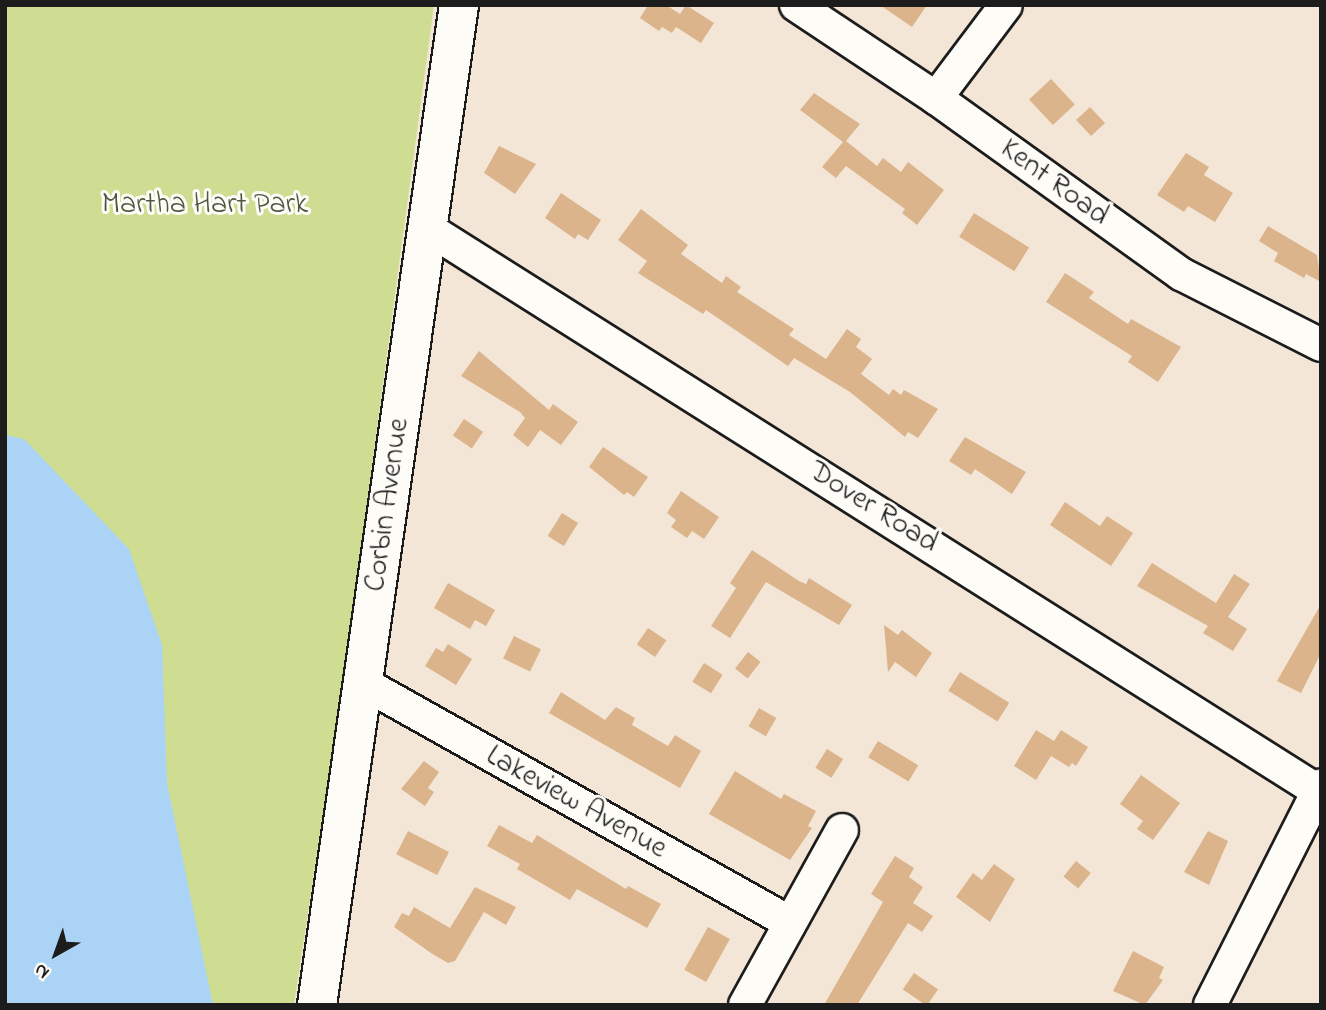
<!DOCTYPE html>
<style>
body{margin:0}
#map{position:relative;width:1326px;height:1010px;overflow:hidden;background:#f3e6d7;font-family:"Indie Flower",sans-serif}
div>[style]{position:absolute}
.green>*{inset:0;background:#cedd91}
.water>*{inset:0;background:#abd3f6}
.building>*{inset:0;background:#dbb48c;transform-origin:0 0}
.roads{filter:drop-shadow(2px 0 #1c1c1c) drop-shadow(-2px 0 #1c1c1c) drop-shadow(0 2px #1c1c1c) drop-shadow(0 -2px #1c1c1c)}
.minor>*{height:32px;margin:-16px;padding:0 16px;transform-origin:16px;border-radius:16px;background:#fdfcf7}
.major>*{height:38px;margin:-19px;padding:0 19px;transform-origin:19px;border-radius:19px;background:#fdfcf7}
span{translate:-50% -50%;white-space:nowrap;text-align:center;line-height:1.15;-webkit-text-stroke:6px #fdfcf7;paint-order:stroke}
.street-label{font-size:30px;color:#1c1c1c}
.park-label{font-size:30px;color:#51563f}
.frame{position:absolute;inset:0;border:7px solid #1c1c1c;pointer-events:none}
.north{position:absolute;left:21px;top:919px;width:70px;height:70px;-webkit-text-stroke:5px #fdfcf7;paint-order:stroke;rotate:220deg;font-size:19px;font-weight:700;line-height:28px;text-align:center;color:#1c1c1c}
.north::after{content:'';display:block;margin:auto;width:24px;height:32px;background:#1c1c1c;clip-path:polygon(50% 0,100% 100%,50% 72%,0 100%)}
</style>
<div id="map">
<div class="green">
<div style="clip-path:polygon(5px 5px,434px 5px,344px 673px,294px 1005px,5px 1005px)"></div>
</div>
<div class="water">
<div style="clip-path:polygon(5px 435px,24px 439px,129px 549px,162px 645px,167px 783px,213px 1005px,5px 1005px)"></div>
</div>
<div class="building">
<div style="clip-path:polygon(648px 5px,666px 5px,680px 14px,686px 5px,714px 23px,701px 43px,676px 27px,672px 33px,662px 27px,659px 31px,640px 18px)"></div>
<div style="clip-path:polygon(880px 5px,927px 5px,912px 27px)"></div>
<div style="left:1051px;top:79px;width:35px;height:30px;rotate:47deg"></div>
<div style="clip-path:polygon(814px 93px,860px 124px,846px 141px,877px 166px,883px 158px,901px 172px,908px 162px,944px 190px,917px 225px,902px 213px,905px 209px,846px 166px,836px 178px,822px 167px,843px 142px,800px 110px)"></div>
<div style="left:1090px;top:107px;width:22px;height:19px;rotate:47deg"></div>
<div style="clip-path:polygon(499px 146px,536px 164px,515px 194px,484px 173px)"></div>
<div style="clip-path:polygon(1186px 153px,1209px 167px,1204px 175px,1233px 193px,1215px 222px,1188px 206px,1184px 212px,1157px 195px)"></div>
<div style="clip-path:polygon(561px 193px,601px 220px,588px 240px,578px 234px,575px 239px,545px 218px)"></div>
<div style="clip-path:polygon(641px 209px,688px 245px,681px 254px,722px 283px,726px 276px,741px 287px,737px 292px,794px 329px,789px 335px,826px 359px,847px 329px,861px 339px,856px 347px,872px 359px,861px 374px,889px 395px,893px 389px,901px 395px,904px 390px,938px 409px,918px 438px,908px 432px,905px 437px,850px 392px,794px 358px,788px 366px,706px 310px,703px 314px,638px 273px,647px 261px,618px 240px)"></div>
<div style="left:974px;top:213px;width:65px;height:28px;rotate:32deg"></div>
<div style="clip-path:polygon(1268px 226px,1317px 255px,1321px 282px,1306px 274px,1304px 278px,1274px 261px,1278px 253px,1259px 241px)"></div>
<div style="clip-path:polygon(1065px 273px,1094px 292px,1089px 298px,1128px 324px,1131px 319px,1181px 347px,1158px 382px,1128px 362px,1132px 356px,1046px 302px)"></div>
<div style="clip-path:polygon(479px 351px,549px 410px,553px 404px,578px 422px,561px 445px,540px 430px,528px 447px,513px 435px,525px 418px,520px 412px,461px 376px)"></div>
<div style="left:464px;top:419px;width:23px;height:20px;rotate:34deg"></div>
<div style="clip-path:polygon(965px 437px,1026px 472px,1012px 494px,975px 469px,971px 475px,949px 461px)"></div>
<div style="clip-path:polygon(603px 447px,648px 477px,634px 497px,627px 492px,624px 495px,589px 467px)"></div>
<div style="clip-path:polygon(681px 491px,719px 517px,704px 539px,692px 531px,687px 538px,671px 527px,676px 520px,667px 513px)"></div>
<div style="clip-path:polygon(1065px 502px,1100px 526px,1107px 516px,1133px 533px,1111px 566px,1050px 525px)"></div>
<div style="left:562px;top:513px;width:19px;height:27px;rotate:32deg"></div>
<div style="clip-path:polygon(752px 550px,799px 581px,806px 584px,809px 578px,852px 605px,839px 625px,766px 582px,730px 638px,711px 626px,736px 588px,730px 583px)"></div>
<div style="clip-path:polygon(1152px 563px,1216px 603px,1234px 574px,1250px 584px,1228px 617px,1247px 629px,1233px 651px,1203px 633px,1208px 626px,1137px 586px)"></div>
<div style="clip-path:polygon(448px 583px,495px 610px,486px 626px,475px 620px,470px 629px,434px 608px)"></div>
<div style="clip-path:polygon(1321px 604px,1321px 653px,1301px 693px,1277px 681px)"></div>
<div style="clip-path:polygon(884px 625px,898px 635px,902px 630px,932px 653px,916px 677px,895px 662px,888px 672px)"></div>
<div style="left:648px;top:628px;width:22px;height:20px;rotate:34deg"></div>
<div style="left:514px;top:636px;width:30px;height:25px;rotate:26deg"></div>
<div style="clip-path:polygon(448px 644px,472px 659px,456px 685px,425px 666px,436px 648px,443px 652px)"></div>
<div style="left:748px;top:652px;width:16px;height:21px;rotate:38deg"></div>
<div style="left:704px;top:663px;width:22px;height:22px;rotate:32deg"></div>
<div style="left:960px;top:672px;width:58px;height:22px;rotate:32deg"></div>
<div style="clip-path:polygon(561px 692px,605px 720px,616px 707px,635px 718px,632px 725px,668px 746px,675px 735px,701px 751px,680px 788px,549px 713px)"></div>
<div style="left:759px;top:708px;width:20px;height:21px;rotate:30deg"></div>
<div style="clip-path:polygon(1036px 730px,1054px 741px,1061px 730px,1088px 747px,1076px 766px,1072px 763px,1069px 767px,1051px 756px,1036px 780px,1014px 766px)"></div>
<div style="left:878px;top:741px;width:47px;height:19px;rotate:31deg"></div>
<div style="left:827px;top:749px;width:19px;height:22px;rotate:32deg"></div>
<div style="clip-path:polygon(424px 761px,439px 772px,428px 788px,434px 792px,425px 806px,401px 789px)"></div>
<div style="clip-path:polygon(735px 771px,781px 799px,784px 794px,816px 811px,808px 826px,812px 828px,790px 860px,709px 814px)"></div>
<div style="clip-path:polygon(1141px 775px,1180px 803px,1153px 840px,1137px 829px,1143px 821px,1120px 804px)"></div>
<div style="clip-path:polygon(499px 825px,532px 843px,537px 835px,626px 889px,628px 886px,661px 904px,647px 928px,577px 889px,570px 900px,517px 869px,520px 864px,487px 846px)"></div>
<div style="left:408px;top:831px;width:46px;height:26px;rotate:27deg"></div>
<div style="clip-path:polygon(1208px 831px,1228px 841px,1209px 885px,1184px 872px)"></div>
<div style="clip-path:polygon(895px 856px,914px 868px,909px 877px,923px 887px,913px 903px,933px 916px,922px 932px,908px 923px,857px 1005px,824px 1005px,883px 902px,871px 894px)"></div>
<div style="left:1076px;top:861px;width:19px;height:20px;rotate:39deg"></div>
<div style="clip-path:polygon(994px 864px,1015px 879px,990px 922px,956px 897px,973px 873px,982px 880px)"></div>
<div style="clip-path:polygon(475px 887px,516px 907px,506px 925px,484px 912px,455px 961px,448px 963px,431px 953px,394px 927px,402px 913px,409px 916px,414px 907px,450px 928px)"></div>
<div style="left:708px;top:927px;width:25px;height:49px;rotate:29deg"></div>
<div style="clip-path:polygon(1133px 951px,1164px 967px,1159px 978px,1163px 980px,1145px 1005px,1113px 991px)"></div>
<div style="left:914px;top:973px;width:29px;height:20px;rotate:34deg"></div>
</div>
<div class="roads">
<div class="minor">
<div style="left:796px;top:5px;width:168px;rotate:33.6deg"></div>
<div style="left:936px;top:98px;width:302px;rotate:35.7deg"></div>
<div style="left:1181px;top:274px;width:157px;rotate:26.9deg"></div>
<div style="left:936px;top:98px;width:116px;rotate:-53deg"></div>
<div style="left:427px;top:228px;width:1054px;rotate:32.29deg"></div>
<div style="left:363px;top:683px;width:490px;rotate:29.3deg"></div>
<div style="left:745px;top:1005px;width:200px;rotate:-61deg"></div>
<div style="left:1210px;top:1005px;width:246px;rotate:-63.2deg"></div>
</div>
<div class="major">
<div style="left:317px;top:1005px;width:1010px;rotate:-81.92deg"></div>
</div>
</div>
<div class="street-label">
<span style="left:1054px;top:183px;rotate:36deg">Kent Road</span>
<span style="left:388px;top:505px;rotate:-82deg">Corbin Avenue</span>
<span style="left:873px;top:508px;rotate:32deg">Dover Road</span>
<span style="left:576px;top:803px;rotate:29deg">Lakeview Avenue</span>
</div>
<div class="park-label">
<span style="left:205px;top:205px">Martha Hart Park</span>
</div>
<div class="frame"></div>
<div class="north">N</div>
</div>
